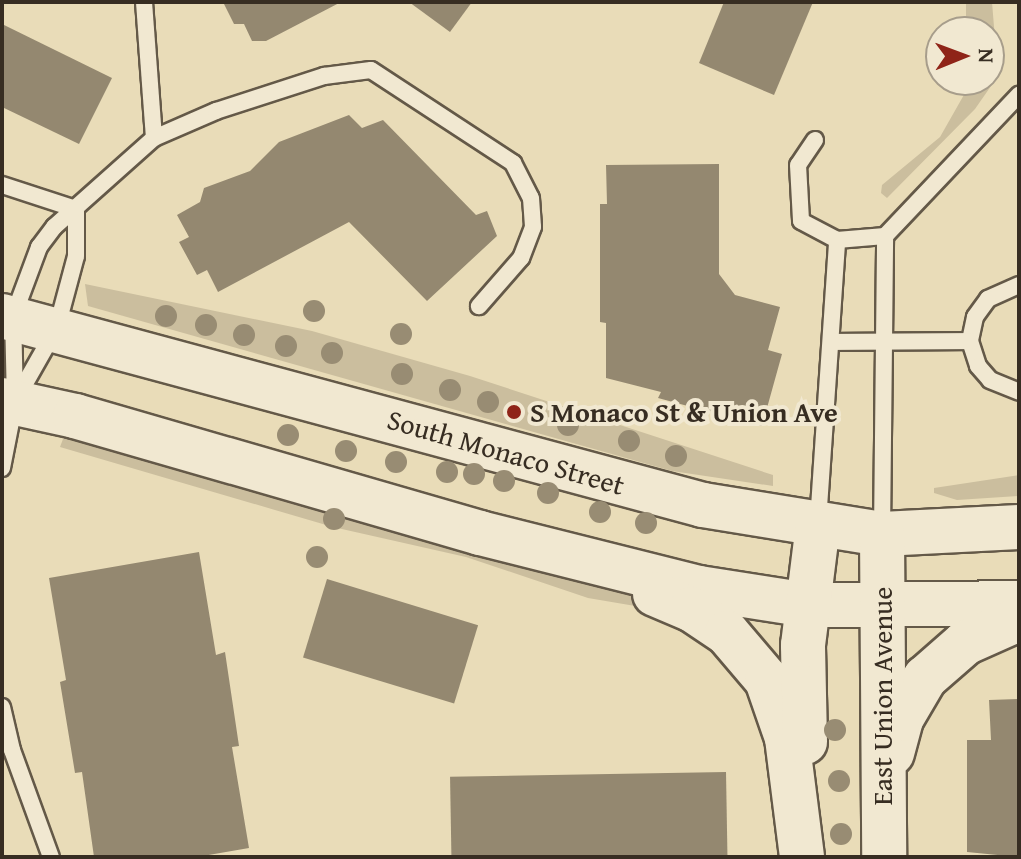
<!DOCTYPE html>
<style>
body{margin:0}
#map{position:relative;width:1021px;height:859px;overflow:hidden;background:#e9dcb8;font-family:"Gentium Book Plus",serif}
div>[style]{position:absolute}
.green>*{inset:0;background:#cbbe9e}
.building>*{inset:0;background:#948870;transform-origin:0 0}
.roads{filter:drop-shadow(2px 0 #645948) drop-shadow(-2px 0 #645948) drop-shadow(0 2px #645948) drop-shadow(0 -2px #645948)}
.lane>*{height:16px;margin:-8px;padding:0 8px;transform-origin:8px;border-radius:8px;background:#f1e8d1}
.secondary>*{height:44px;margin:-22px;padding:0 22px;transform-origin:22px;border-radius:22px;background:#f1e8d1}
.trees>*{width:22px;height:22px;margin:-11px;border-radius:50%;background:#988c73}
.dots>*{width:22px;height:22px;translate:-50% -50%;box-sizing:border-box;border:4px solid #f1e8d1;border-radius:50%}
span{translate:-50% -50%;white-space:nowrap;text-align:center;line-height:1.15;-webkit-text-stroke:8px #f1e8d1;paint-order:stroke}
.poi-label{font-size:28px;color:#372d22;font-weight:700}
.left{translate:0 -50%;text-align:left}
.street-label{font-size:28px;color:#372d22}
.frame{position:absolute;inset:0;border:4px solid #372d22;pointer-events:none}
.north{position:absolute;left:925px;top:16px;width:80px;height:80px;box-sizing:border-box;background:#f1e8d1;border:2px solid #a79d8b;border-radius:50%;rotate:89deg;font-size:22px;font-weight:700;line-height:32px;text-align:center;color:#372d22}
.north::after{content:'';display:block;margin:auto;width:28px;height:36px;background:#8f2418;clip-path:polygon(50% 0,100% 100%,50% 72%,0 100%)}
</style>
<div id="map">
<div class="green">
<div style="clip-path:polygon(966px 2px,992px 2px,998px 76px,975px 109px,887px 198px,881px 193px,882px 185px,940px 137px,965px 93px,965px 80px,989px 80px,989px 32px,966px 32px)"></div>
<div style="clip-path:polygon(85px 284px,312px 331px,470px 376px,773px 475px,773px 486px,672px 471px,88px 306px)"></div>
<div style="clip-path:polygon(78px 438px,665px 605px,725px 652px,647px 608px,588px 598px,466px 557px,333px 527px,60px 447px,63px 439px)"></div>
<div style="clip-path:polygon(1019px 475px,1019px 496px,957px 500px,934px 493px,934px 488px)"></div>
</div>
<div class="building">
<div style="clip-path:polygon(223px 2px,341px 2px,266px 41px,252px 41px,244px 24px,234px 24px)"></div>
<div style="clip-path:polygon(409px 2px,472px 2px,450px 32px)"></div>
<div style="clip-path:polygon(724px 2px,813px 2px,774px 95px,699px 63px)"></div>
<div style="clip-path:polygon(2px 24px,112px 78px,79px 144px,2px 107px)"></div>
<div style="clip-path:polygon(349px 115px,362px 128px,383px 120px,476px 215px,487px 211px,497px 236px,427px 301px,349px 222px,218px 292px,207px 270px,197px 275px,179px 242px,189px 237px,177px 215px,200px 202px,204px 188px,250px 171px,279px 142px)"></div>
<div style="clip-path:polygon(719px 164px,719px 274px,735px 295px,780px 307px,768px 350px,782px 354px,762px 426px,658px 398px,661px 392px,606px 378px,606px 323px,600px 322px,600px 204px,607px 204px,606px 165px)"></div>
<div style="clip-path:polygon(199px 552px,216px 655px,225px 652px,239px 746px,232px 747px,249px 848px,197px 857px,94px 857px,82px 772px,75px 773px,60px 682px,66px 680px,49px 578px)"></div>
<div style="left:327px;top:579px;width:158px;height:82px;rotate:17deg"></div>
<div style="clip-path:polygon(1019px 699px,1019px 857px,967px 852px,967px 740px,991px 740px,989px 700px)"></div>
<div style="left:726px;top:772px;width:85px;height:276px;rotate:89deg"></div>
</div>
<div class="roads">
<div class="lane">
<div style="left:144px;top:2px;width:136px;rotate:85.8deg"></div>
<div style="left:815px;top:140px;width:30px;rotate:124deg"></div>
<div style="left:798px;top:165px;width:56px;rotate:86.9deg"></div>
<div style="left:801px;top:221px;width:41px;rotate:27.8deg"></div>
<div style="left:837px;top:240px;width:48px;rotate:-4.8deg"></div>
<div style="left:885px;top:236px;width:195px;rotate:-46.5deg"></div>
<div style="left:2px;top:185px;width:78px;rotate:18deg"></div>
<div style="left:1019px;top:285px;width:34px;rotate:156deg"></div>
<div style="left:988px;top:299px;width:22px;rotate:126deg"></div>
<div style="left:975px;top:317px;width:25px;rotate:102deg"></div>
<div style="left:970px;top:341px;width:26px;rotate:72deg"></div>
<div style="left:978px;top:366px;width:18px;rotate:49deg"></div>
<div style="left:990px;top:380px;width:31px;rotate:22deg"></div>
<div style="left:833px;top:342px;width:137px;rotate:-0.4deg"></div>
<div style="left:15px;top:401px;width:85px;rotate:-60.4deg"></div>
<div style="left:57px;top:327px;width:73px;rotate:-75deg"></div>
<div style="left:76px;top:256px;width:47px;rotate:-90deg"></div>
<div style="left:2px;top:468px;width:67px;rotate:-78.9deg"></div>
<div style="left:15px;top:402px;width:85px;rotate:-91.3deg"></div>
<div style="left:13px;top:317px;width:75px;rotate:-69.6deg"></div>
<div style="left:39px;top:247px;width:25px;rotate:-53deg"></div>
<div style="left:54px;top:227px;width:134px;rotate:-41.7deg"></div>
<div style="left:154px;top:138px;width:68px;rotate:-23.5deg"></div>
<div style="left:216px;top:111px;width:114px;rotate:-18deg"></div>
<div style="left:324px;top:76px;width:47px;rotate:-7.3deg"></div>
<div style="left:371px;top:70px;width:170px;rotate:33.2deg"></div>
<div style="left:513px;top:163px;width:39px;rotate:63deg"></div>
<div style="left:531px;top:198px;width:29px;rotate:86deg"></div>
<div style="left:533px;top:227px;width:33px;rotate:111deg"></div>
<div style="left:521px;top:258px;width:64px;rotate:131.2deg"></div>
<div style="left:818px;top:522px;width:283px;rotate:-86.1deg"></div>
<div style="left:882px;top:534px;width:298px;rotate:-89.4deg"></div>
<div style="left:2px;top:707px;width:44px;rotate:76.9deg"></div>
<div style="left:12px;top:750px;width:114px;rotate:70deg"></div>
</div>
<div class="secondary">
<div style="left:2px;top:316px;width:726px;rotate:15.09deg"></div>
<div style="left:703px;top:505px;width:181px;rotate:9.2deg"></div>
<div style="left:882px;top:534px;width:137px;rotate:-2.9deg"></div>
<div style="left:2px;top:400px;width:75px;rotate:12.4deg"></div>
<div style="left:75px;top:416px;width:422px;rotate:16.1deg"></div>
<div style="left:480px;top:533px;width:226px;rotate:14.1deg"></div>
<div style="left:699px;top:588px;width:110px;rotate:8.9deg"></div>
<div style="left:808px;top:605px;width:211px;rotate:-0.5deg"></div>
<div style="left:882px;top:534px;width:323px;rotate:89.6deg"></div>
<div style="left:655px;top:594px;width:39px;rotate:23deg"></div>
<div style="left:691px;top:609px;width:43px;rotate:33.7deg"></div>
<div style="left:727px;top:633px;width:62px;rotate:49.6deg"></div>
<div style="left:767px;top:680px;width:61px;rotate:71deg"></div>
<div style="left:787px;top:738px;width:120px;rotate:82.8deg"></div>
<div style="left:805px;top:742px;width:97px;rotate:-91.2deg"></div>
<div style="left:803px;top:645px;width:121px;rotate:-82.9deg"></div>
<div style="left:892px;top:753px;width:35px;rotate:-75deg"></div>
<div style="left:901px;top:719px;width:48px;rotate:-59.7deg"></div>
<div style="left:925px;top:678px;width:53px;rotate:-41.2deg"></div>
<div style="left:965px;top:643px;width:59px;rotate:-24deg"></div>
</div>
</div>
<div class="trees">
<div style="left:314px;top:311px"></div>
<div style="left:166px;top:316px"></div>
<div style="left:206px;top:325px"></div>
<div style="left:401px;top:334px"></div>
<div style="left:244px;top:335px"></div>
<div style="left:286px;top:346px"></div>
<div style="left:332px;top:353px"></div>
<div style="left:402px;top:374px"></div>
<div style="left:450px;top:390px"></div>
<div style="left:488px;top:402px"></div>
<div style="left:568px;top:425px"></div>
<div style="left:288px;top:435px"></div>
<div style="left:629px;top:441px"></div>
<div style="left:346px;top:451px"></div>
<div style="left:676px;top:456px"></div>
<div style="left:396px;top:462px"></div>
<div style="left:447px;top:472px"></div>
<div style="left:474px;top:474px"></div>
<div style="left:504px;top:481px"></div>
<div style="left:548px;top:493px"></div>
<div style="left:600px;top:512px"></div>
<div style="left:334px;top:519px"></div>
<div style="left:646px;top:523px"></div>
<div style="left:317px;top:557px"></div>
<div style="left:835px;top:730px"></div>
<div style="left:839px;top:781px"></div>
<div style="left:841px;top:834px"></div>
</div>
<div class="dots">
<div style="left:514px;top:412px;background:#8f2418"></div>
</div>
<div class="poi-label">
<span class="left" style="left:530px;top:412px">S Monaco St &amp; Union Ave</span>
</div>
<div class="street-label">
<span style="left:506px;top:452px;rotate:16deg">South Monaco Street</span>
<span style="left:882px;top:696px;rotate:-90deg">East Union Avenue</span>
</div>
<div class="frame"></div>
<div class="north">N</div>
</div>
